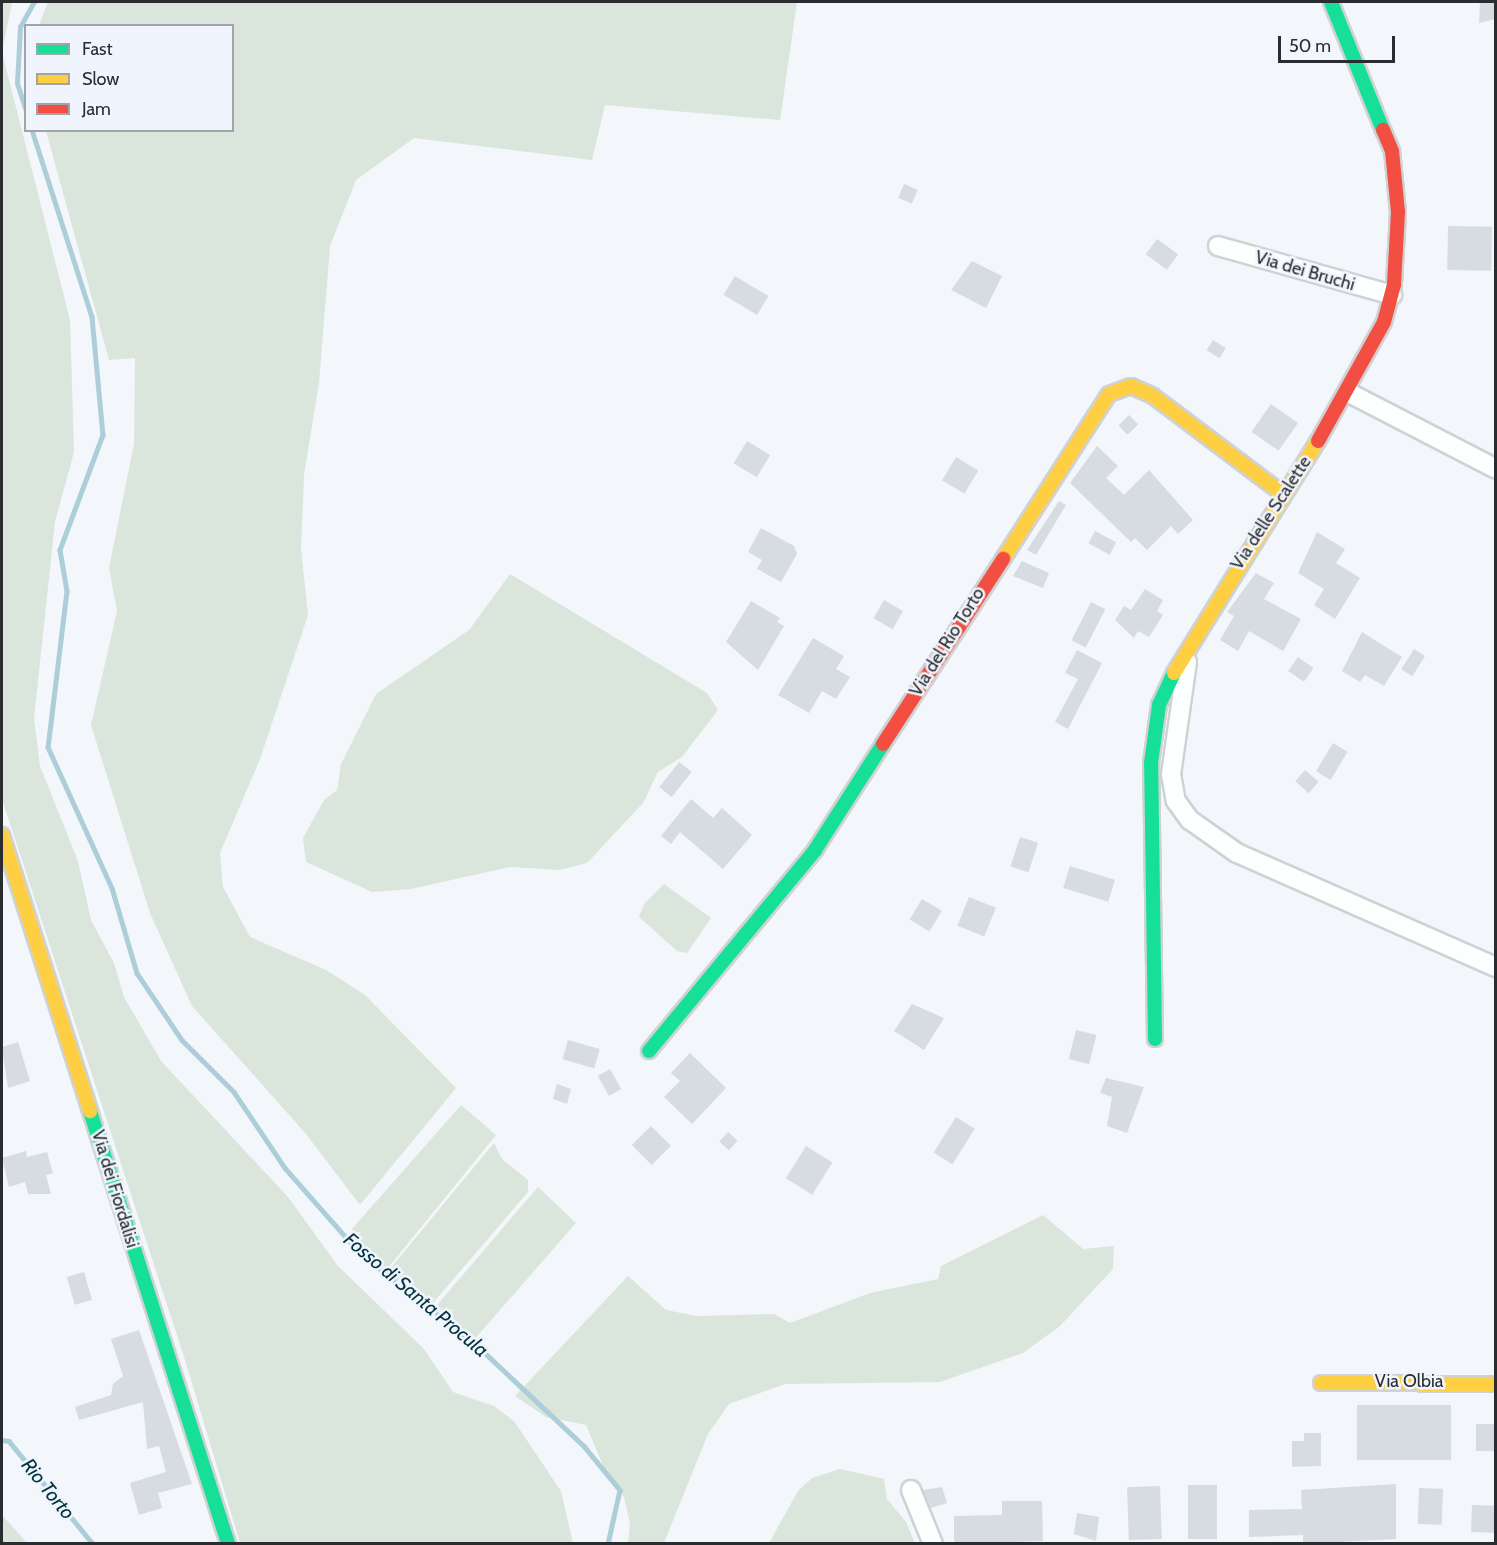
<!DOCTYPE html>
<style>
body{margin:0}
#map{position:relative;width:1497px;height:1545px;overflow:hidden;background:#f3f6fa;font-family:Cabin,sans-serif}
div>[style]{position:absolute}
.green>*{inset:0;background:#dae6db}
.stream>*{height:4.5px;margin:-2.25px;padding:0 2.25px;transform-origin:2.25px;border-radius:2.25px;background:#abced8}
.building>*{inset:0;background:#d7dce2;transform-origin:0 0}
.roads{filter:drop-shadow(2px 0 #cfd2d5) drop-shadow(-2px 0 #cfd2d5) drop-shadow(0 2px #cfd2d5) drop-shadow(0 -2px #cfd2d5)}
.street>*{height:18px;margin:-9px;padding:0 9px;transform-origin:9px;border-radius:9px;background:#fdfefe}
.fast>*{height:14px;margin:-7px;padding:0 7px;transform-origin:7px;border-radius:7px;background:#16e098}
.slow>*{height:14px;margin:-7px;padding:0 7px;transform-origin:7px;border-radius:7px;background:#ffcf43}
.jam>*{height:14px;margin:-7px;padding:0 7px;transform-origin:7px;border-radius:7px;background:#f24e42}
span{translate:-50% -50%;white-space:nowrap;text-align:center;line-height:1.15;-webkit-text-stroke:5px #f0f5fd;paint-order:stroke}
.street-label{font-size:18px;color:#2a2c2f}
.water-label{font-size:20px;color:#03343e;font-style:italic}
.frame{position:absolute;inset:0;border:3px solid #2a2c2f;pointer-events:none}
.legend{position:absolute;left:24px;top:24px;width:210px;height:108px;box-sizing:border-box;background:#f0f5fd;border:2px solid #a1a5ab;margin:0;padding:8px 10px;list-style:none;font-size:18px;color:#2a2c2f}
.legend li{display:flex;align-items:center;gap:12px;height:30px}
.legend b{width:30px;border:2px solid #a1a5ab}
.scale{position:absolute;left:1278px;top:36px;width:117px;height:27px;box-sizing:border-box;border:3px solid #2a2c2f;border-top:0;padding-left:8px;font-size:18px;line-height:21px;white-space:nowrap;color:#2a2c2f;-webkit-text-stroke:4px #f0f5fd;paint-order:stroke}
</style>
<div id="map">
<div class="green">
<div style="clip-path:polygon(2px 2px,12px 2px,2px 52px,70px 320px,74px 452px,55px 522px,34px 718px,40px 766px,78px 861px,91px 920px,114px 963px,124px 997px,161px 1061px,288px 1197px,338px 1266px,424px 1349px,453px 1392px,494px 1406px,514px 1421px,561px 1491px,573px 1543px,240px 1543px,185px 1360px,2px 799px)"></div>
<div style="clip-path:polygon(48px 2px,797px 2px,780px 120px,605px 105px,592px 160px,414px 138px,356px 180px,330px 246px,319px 383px,304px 475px,301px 549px,308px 615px,260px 759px,220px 853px,223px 887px,250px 937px,326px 970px,365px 995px,456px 1088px,360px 1205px,306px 1134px,192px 1006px,150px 913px,91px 725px,117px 611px,109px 568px,134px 444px,135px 358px,109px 360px,46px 131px,232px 130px,232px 26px,39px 25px)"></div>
<div style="clip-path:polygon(510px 574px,707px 693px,718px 710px,682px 757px,658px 772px,643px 803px,587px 863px,560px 870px,510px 867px,411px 889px,372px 892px,306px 862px,303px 838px,324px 800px,337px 790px,341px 764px,376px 694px,469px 630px)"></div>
<div style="clip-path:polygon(664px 884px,711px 918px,687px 953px,677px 951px,639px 917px,644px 904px)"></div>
<div style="clip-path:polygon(461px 1105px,496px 1135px,383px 1274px,360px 1248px,352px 1229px)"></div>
<div style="clip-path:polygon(494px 1143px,502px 1159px,528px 1180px,528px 1192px,433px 1303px,421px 1304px,384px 1276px)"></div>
<div style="clip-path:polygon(538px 1187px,576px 1223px,473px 1341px,437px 1310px,438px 1304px)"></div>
<div style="clip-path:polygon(1043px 1215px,1083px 1249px,1114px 1246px,1113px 1269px,1060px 1326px,1023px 1353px,940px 1382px,785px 1384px,729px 1404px,708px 1434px,664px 1543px,628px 1543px,630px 1524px,624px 1497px,609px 1480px,586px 1425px,546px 1417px,515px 1396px,628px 1276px,666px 1310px,696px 1316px,774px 1314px,790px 1323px,870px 1293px,938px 1279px,941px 1266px)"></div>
<div style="clip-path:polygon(840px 1469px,884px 1479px,887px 1499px,906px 1522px,915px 1543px,769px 1543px,798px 1491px,812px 1478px)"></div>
<div style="clip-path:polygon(2px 1515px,27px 1543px,2px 1543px)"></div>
</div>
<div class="stream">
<div style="left:26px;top:111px;width:29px;rotate:-108deg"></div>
<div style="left:17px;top:83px;width:56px;rotate:-86.9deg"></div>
<div style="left:20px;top:27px;width:29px;rotate:-61deg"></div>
<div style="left:32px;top:130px;width:196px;rotate:72.2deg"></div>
<div style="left:92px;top:317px;width:119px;rotate:84.7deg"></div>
<div style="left:103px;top:435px;width:123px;rotate:110.5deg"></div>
<div style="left:60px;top:550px;width:42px;rotate:80.3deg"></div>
<div style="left:67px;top:591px;width:157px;rotate:96.9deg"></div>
<div style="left:48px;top:747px;width:155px;rotate:65.6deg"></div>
<div style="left:112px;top:888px;width:89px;rotate:73.6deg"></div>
<div style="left:137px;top:973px;width:81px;rotate:56.1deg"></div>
<div style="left:182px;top:1040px;width:74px;rotate:45deg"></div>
<div style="left:234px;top:1092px;width:92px;rotate:56.1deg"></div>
<div style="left:285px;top:1168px;width:112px;rotate:48.6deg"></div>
<div style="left:359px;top:1252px;width:161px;rotate:38.7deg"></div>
<div style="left:485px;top:1353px;width:136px;rotate:43.2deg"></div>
<div style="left:584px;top:1446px;width:57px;rotate:50.7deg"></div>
<div style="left:620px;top:1490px;width:55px;rotate:102.5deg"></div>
<div style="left:2px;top:1440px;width:7px;rotate:8deg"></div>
<div style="left:9px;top:1441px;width:133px;rotate:50.8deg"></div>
</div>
<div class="building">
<div style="clip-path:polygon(1480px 2px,1496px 2px,1496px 19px,1479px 23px)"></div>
<div style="left:904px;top:184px;width:15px;height:15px;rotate:23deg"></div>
<div style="left:1448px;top:226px;width:44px;height:44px;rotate:1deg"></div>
<div style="left:1157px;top:239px;width:26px;height:19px;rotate:36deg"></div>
<div style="clip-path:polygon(972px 261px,1002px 276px,986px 308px,951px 290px)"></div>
<div style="left:735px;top:276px;width:39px;height:22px;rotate:31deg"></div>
<div style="left:1213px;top:340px;width:15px;height:12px;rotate:32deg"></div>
<div style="left:1271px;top:404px;width:33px;height:34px;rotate:35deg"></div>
<div style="left:1129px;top:415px;width:13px;height:15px;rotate:45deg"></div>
<div style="left:747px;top:441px;width:27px;height:26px;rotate:31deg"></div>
<div style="clip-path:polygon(1097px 446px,1118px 466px,1106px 478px,1124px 495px,1149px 470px,1193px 520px,1178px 534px,1171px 526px,1147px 550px,1135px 538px,1131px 542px,1070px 483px)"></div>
<div style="left:956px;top:457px;width:26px;height:27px;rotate:31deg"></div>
<div style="clip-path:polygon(1059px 501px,1066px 505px,1036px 555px,1027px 550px)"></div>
<div style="clip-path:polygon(761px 528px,794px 546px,797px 554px,781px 582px,757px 569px,762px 560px,748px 552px)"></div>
<div style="left:1095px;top:531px;width:24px;height:14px;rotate:28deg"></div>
<div style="clip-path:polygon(1317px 532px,1345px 549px,1336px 563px,1360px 578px,1335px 619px,1314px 605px,1324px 589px,1298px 573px)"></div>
<div style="clip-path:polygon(1022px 561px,1049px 573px,1043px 588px,1013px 576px)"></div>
<div style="clip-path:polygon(1256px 573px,1274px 583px,1264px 599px,1301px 619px,1283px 651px,1249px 631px,1238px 651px,1220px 640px,1234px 616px,1227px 612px)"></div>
<div style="clip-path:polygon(1145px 589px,1163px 600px,1157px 611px,1163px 615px,1149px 637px,1138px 631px,1134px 638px,1115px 620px,1124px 606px,1131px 610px)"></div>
<div style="left:884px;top:600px;width:22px;height:21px;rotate:30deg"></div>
<div style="clip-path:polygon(751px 601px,780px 618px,777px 622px,784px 626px,758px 670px,726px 642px)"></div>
<div style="left:1091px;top:602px;width:16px;height:43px;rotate:27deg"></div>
<div style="clip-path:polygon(1362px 632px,1402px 657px,1384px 686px,1365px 675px,1360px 682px,1342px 671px)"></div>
<div style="clip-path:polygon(813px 638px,844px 656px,836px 669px,850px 677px,836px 699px,822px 691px,809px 713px,778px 695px)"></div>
<div style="left:1414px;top:649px;width:13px;height:24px;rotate:32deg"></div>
<div style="clip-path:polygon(1077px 650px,1102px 663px,1068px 729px,1055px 722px,1078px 679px,1065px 673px)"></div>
<div style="left:1298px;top:657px;width:19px;height:17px;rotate:35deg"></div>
<div style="left:1333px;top:743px;width:17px;height:33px;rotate:31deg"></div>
<div style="left:679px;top:762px;width:16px;height:32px;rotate:38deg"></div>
<div style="left:1305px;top:770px;width:18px;height:15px;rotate:41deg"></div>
<div style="clip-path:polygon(691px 799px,713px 818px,722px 808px,752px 835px,723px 869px,680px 832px,671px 844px,661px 836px)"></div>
<div style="left:1020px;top:837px;width:19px;height:31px;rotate:18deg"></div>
<div style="left:1070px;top:866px;width:47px;height:23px;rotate:17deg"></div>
<div style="left:969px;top:897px;width:29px;height:31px;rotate:22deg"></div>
<div style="left:922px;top:899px;width:23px;height:24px;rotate:31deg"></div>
<div style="clip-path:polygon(912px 1004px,944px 1018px,924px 1050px,894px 1031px)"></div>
<div style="left:1076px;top:1030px;width:21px;height:30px;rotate:14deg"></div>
<div style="left:568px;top:1040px;width:33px;height:20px;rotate:16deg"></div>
<div style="clip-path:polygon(18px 1042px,30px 1081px,8px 1088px,2px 1047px)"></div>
<div style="clip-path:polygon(690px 1053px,726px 1088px,692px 1124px,664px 1097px,680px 1081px,671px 1073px)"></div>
<div style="left:610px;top:1069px;width:23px;height:14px;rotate:61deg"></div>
<div style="clip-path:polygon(1106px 1078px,1144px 1087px,1127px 1133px,1107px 1126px,1112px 1097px,1100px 1093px)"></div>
<div style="clip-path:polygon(557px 1084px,571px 1089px,567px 1104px,553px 1099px)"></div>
<div style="left:956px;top:1117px;width:22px;height:42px;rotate:32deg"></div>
<div style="left:651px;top:1126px;width:28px;height:27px;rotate:45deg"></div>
<div style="left:728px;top:1132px;width:13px;height:13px;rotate:42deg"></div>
<div style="left:806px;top:1146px;width:31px;height:38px;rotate:32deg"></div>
<div style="clip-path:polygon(26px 1151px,27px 1157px,47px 1152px,53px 1173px,46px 1175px,51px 1194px,28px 1194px,25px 1182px,9px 1187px,2px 1158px)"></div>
<div style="left:84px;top:1272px;width:29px;height:18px;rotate:74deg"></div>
<div style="clip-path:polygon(139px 1330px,192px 1484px,158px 1493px,162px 1508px,139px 1515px,130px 1483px,166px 1472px,159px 1446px,147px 1449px,143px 1402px,79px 1420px,75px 1407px,111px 1395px,113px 1384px,123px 1376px,111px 1339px)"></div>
<div style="left:1451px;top:1405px;width:55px;height:94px;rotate:90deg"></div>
<div style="left:1476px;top:1424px;width:20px;height:27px"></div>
<div style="clip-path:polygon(1304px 1433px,1321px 1433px,1321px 1466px,1292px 1467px,1292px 1441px,1304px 1441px)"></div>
<div style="clip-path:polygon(1396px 1484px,1396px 1539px,1303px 1544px,1303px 1535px,1249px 1537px,1249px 1510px,1302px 1509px,1301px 1490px)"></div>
<div style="left:1188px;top:1485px;width:29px;height:54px"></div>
<div style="left:1160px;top:1486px;width:53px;height:33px;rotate:88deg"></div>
<div style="clip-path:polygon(942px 1487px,947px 1503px,931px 1508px,923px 1490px)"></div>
<div style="left:1419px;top:1488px;width:24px;height:36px;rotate:2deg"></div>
<div style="clip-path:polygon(1002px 1501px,1042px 1501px,1043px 1541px,954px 1544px,954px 1516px,1002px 1515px)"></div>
<div style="left:1472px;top:1505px;width:24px;height:27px;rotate:2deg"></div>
<div style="clip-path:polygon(1077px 1513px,1099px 1517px,1096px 1541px,1074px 1534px)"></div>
</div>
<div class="roads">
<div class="street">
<div style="left:1218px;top:246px;width:181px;rotate:15.7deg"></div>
<div style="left:1349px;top:393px;width:165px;rotate:27.3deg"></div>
<div style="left:1187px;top:662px;width:113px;rotate:98.1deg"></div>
<div style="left:1171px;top:774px;width:27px;rotate:80deg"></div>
<div style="left:1176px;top:801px;width:24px;rotate:54deg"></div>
<div style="left:1190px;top:820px;width:57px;rotate:35.1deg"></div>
<div style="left:1237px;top:853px;width:283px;rotate:23.8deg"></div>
<div style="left:911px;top:1490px;width:58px;rotate:67.8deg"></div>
</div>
<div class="fast">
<div style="left:1331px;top:2px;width:138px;rotate:67.9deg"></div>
<div style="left:1155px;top:1039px;width:276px;rotate:-90.8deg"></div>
<div style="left:1151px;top:763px;width:59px;rotate:-82.1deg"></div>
<div style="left:1159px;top:705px;width:35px;rotate:-65deg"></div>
<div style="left:649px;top:1051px;width:261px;rotate:-50.4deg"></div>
<div style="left:815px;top:850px;width:126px;rotate:-57.3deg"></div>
<div style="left:90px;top:1111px;width:454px;rotate:72.3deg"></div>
</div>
<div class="slow">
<div style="left:1003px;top:559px;width:196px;rotate:-57.3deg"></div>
<div style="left:1109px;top:394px;width:23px;rotate:-20deg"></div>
<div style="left:1131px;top:386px;width:24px;rotate:24deg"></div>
<div style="left:1153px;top:396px;width:163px;rotate:37deg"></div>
<div style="left:1174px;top:673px;width:273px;rotate:-58.2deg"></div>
<div style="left:2px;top:835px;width:290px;rotate:72.3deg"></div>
<div style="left:1321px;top:1383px;width:175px;rotate:0.3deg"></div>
</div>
<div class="jam">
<div style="left:1318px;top:441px;width:136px;rotate:-61deg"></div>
<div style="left:1384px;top:322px;width:39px;rotate:-75deg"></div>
<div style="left:1394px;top:284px;width:72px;rotate:-86.8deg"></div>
<div style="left:1398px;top:212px;width:61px;rotate:-95.6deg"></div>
<div style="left:1392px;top:151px;width:23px;rotate:-113deg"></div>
<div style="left:883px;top:744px;width:221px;rotate:-57deg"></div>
</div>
</div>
<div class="street-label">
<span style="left:1305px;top:271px;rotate:16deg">Via dei Bruchi</span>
<span style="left:1271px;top:513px;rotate:-57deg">Via delle Scalette</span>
<span style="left:947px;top:642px;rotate:-58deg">Via del Rio Torto</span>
<span style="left:115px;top:1189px;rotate:73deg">Via dei Fiordalisi</span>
<span style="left:1409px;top:1381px">Via Olbia</span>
</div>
<div class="water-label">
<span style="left:416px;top:1295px;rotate:40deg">Fosso di Santa Procula</span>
<span style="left:48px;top:1489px;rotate:51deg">Rio Torto</span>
</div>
<div class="frame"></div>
<ul class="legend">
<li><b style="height:8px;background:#16e098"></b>Fast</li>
<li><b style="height:8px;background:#ffcf43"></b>Slow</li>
<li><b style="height:8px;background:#f24e42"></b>Jam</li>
</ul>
<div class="scale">50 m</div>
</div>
